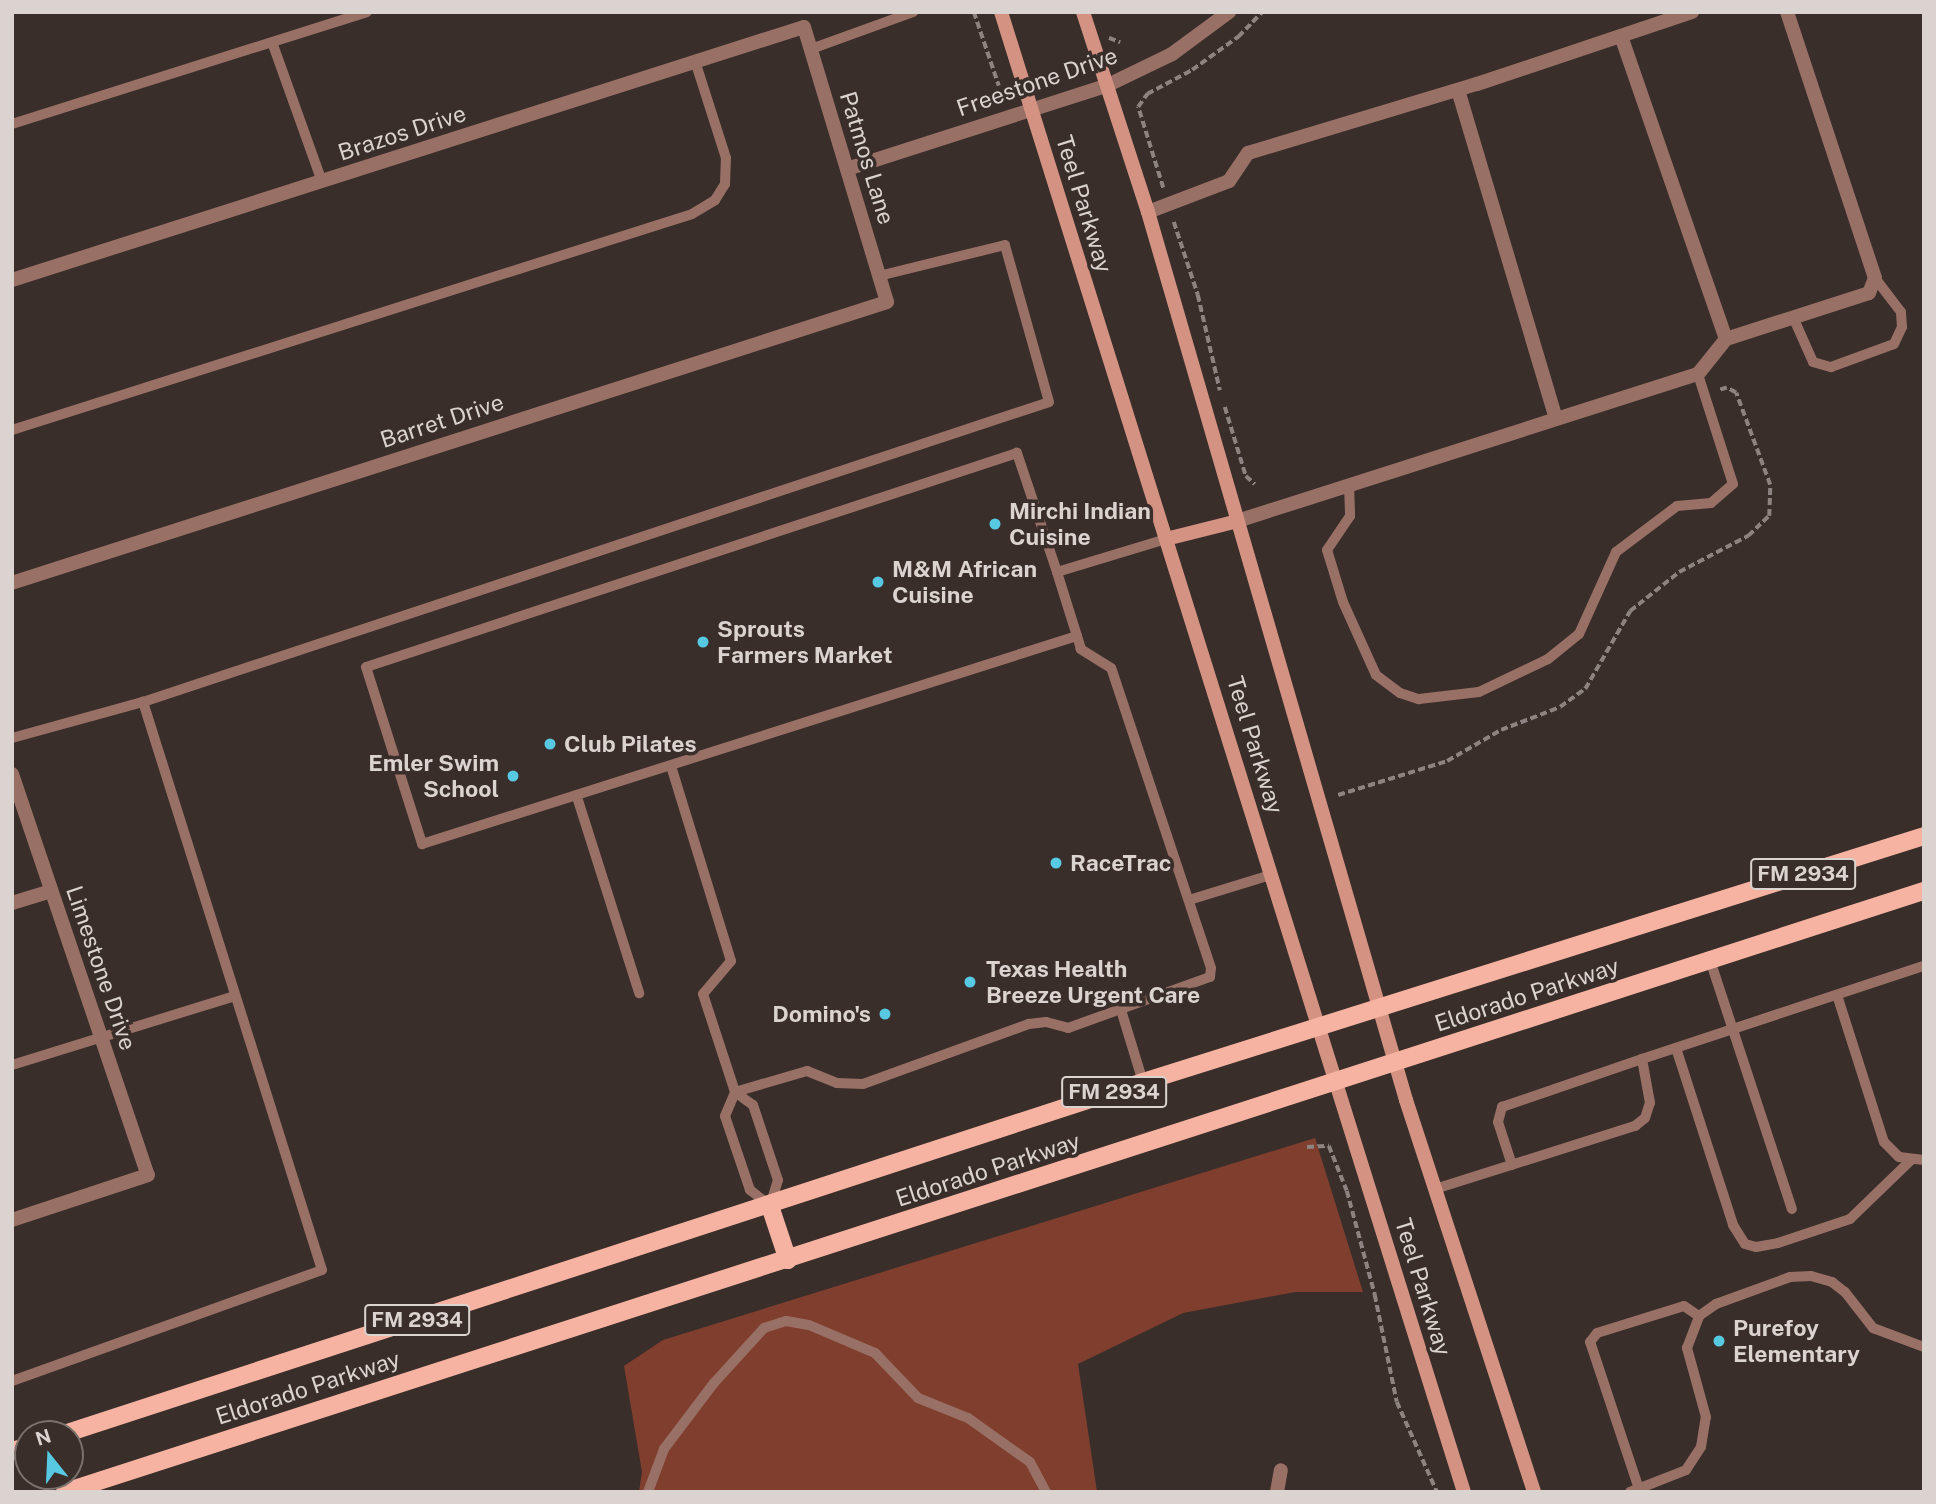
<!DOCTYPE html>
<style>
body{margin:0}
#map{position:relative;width:1936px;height:1504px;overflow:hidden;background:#3a2e2b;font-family:"Public Sans",sans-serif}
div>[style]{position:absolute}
.green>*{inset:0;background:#803f2e}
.path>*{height:3.5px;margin-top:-1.75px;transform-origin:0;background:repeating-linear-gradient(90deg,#8d8380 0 7px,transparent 0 10.5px)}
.lane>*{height:10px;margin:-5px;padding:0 5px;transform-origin:5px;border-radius:5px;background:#997065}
.street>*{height:14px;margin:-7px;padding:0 7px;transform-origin:7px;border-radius:7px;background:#997065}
.secondary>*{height:14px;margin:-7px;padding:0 7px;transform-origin:7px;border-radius:7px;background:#d49382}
.primary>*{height:18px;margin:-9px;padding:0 9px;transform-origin:9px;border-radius:9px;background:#f6b3a1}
.dots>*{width:19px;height:19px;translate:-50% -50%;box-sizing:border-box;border:4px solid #3a2e2b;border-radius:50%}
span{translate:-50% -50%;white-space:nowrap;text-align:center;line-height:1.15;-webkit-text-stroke:7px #3a2e2b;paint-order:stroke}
.shield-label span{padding:2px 5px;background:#3a2e2b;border:2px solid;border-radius:5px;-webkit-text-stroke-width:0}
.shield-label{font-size:21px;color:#dbd3d0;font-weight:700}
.street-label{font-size:23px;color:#dbd3d0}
.poi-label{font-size:23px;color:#dbd3d0;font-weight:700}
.left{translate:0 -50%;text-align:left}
.right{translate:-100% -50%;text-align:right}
.frame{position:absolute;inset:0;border:14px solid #dbd3d0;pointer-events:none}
.north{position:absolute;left:14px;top:1420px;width:70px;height:70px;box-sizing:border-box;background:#3a2e2b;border:2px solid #7a706d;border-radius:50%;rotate:342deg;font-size:19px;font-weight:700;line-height:28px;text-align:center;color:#dbd3d0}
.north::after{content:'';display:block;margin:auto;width:24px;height:32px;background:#58c9e3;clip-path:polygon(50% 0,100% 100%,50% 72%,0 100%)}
</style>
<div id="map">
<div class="green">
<div style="clip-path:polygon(1315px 1138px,1363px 1292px,1295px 1292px,1183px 1313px,1078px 1364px,1097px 1492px,639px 1492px,642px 1472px,624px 1366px,663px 1340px)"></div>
</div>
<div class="path">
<div style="left:974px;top:12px;width:78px;rotate:71.3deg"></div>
<div style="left:1109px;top:38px;width:12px;rotate:20deg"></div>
<div style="left:1163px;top:188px;width:85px;rotate:-107.2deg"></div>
<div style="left:1138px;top:107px;width:16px;rotate:-55deg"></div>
<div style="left:1147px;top:94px;width:51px;rotate:-28.1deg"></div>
<div style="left:1192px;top:70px;width:57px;rotate:-35.7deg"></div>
<div style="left:1238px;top:37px;width:35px;rotate:-46deg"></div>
<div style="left:1174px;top:222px;width:77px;rotate:71.8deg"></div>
<div style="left:1198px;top:295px;width:98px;rotate:77deg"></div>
<div style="left:1225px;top:407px;width:72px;rotate:73.1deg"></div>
<div style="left:1246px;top:476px;width:12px;rotate:42deg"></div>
<div style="left:1338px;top:795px;width:114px;rotate:-17.3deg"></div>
<div style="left:1447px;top:761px;width:62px;rotate:-29.9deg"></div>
<div style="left:1501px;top:730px;width:63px;rotate:-21.3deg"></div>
<div style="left:1560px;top:707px;width:31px;rotate:-36deg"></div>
<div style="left:1585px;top:689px;width:90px;rotate:-60deg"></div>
<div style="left:1630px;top:611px;width:63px;rotate:-38.5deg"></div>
<div style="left:1679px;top:572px;width:78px;rotate:-27.6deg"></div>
<div style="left:1748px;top:536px;width:29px;rotate:-44deg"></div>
<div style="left:1769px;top:516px;width:31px;rotate:-88deg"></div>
<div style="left:1770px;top:485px;width:98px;rotate:-110.3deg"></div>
<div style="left:1736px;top:393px;width:10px;rotate:-151deg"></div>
<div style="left:1727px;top:388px;width:10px;rotate:163deg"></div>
<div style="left:1307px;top:1147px;width:22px;rotate:-3deg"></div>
<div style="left:1329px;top:1146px;width:48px;rotate:68.2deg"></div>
<div style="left:1347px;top:1191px;width:108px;rotate:74.9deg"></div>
<div style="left:1375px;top:1295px;width:109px;rotate:78.4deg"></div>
<div style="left:1397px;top:1402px;width:98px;rotate:66deg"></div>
</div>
<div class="lane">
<div style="left:272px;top:42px;width:149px;rotate:70.3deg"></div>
<div style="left:811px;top:49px;width:109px;rotate:-19.9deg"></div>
<div style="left:12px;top:124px;width:372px;rotate:-17.5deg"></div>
<div style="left:1793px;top:317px;width:49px;rotate:66deg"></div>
<div style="left:1813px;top:362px;width:19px;rotate:16deg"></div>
<div style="left:1831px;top:367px;width:67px;rotate:-20.1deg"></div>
<div style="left:1894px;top:344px;width:19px;rotate:-65deg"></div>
<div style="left:1902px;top:327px;width:15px;rotate:-94deg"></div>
<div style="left:1901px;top:312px;width:43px;rotate:-127.4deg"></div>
<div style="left:12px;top:430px;width:713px;rotate:-17.62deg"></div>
<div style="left:692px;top:214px;width:27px;rotate:-31deg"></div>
<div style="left:715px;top:200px;width:19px;rotate:-58deg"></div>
<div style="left:725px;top:184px;width:26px;rotate:-88deg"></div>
<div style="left:726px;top:158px;width:99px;rotate:-107.7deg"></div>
<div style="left:1349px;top:484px;width:32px;rotate:88deg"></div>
<div style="left:1350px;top:516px;width:41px;rotate:124.1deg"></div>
<div style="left:1327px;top:550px;width:54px;rotate:72.9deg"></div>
<div style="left:1343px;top:602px;width:80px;rotate:65.7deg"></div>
<div style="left:1376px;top:675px;width:30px;rotate:37deg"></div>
<div style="left:1400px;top:693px;width:20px;rotate:18deg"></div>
<div style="left:1419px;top:699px;width:60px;rotate:-6.7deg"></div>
<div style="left:1479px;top:692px;width:76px;rotate:-25.6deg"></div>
<div style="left:1548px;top:659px;width:40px;rotate:-39deg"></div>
<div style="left:1579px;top:634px;width:90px;rotate:-65.7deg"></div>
<div style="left:1616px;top:552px;width:76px;rotate:-37deg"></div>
<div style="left:1677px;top:506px;width:34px;rotate:-5deg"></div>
<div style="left:1711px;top:503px;width:29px;rotate:-41deg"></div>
<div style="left:1733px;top:484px;width:115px;rotate:-107.7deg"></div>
<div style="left:1057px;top:572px;width:114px;rotate:-16.8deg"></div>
<div style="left:12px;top:738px;width:136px;rotate:-15.4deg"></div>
<div style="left:143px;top:702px;width:954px;rotate:-18.32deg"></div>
<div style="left:1049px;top:402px;width:163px;rotate:-105.7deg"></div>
<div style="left:1005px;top:245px;width:130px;rotate:166.2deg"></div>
<div style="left:671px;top:766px;width:204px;rotate:72.9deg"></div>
<div style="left:731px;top:961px;width:43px;rotate:130.3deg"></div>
<div style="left:703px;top:994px;width:103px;rotate:71.9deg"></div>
<div style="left:735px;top:1092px;width:22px;rotate:36deg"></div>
<div style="left:753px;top:1105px;width:79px;rotate:71.6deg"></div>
<div style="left:778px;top:1180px;width:27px;rotate:107deg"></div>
<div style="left:770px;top:1206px;width:26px;rotate:-141deg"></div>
<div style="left:750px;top:1190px;width:78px;rotate:-108.7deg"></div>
<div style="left:725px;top:1116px;width:26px;rotate:-67deg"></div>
<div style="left:577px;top:797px;width:206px;rotate:72.4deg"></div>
<div style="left:1189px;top:900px;width:86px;rotate:-17deg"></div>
<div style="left:1710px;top:960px;width:262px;rotate:71.8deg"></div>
<div style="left:1837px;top:995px;width:154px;rotate:72.3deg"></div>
<div style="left:1884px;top:1142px;width:21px;rotate:45deg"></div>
<div style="left:1899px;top:1157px;width:25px;rotate:7deg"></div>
<div style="left:1121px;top:1010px;width:75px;rotate:73deg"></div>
<div style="left:1676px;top:1048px;width:186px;rotate:72.1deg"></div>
<div style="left:1733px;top:1225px;width:22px;rotate:58deg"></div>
<div style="left:1745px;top:1244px;width:11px;rotate:15deg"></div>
<div style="left:1756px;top:1247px;width:22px;rotate:-10deg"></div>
<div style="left:1778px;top:1243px;width:76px;rotate:-18.4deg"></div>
<div style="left:1850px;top:1219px;width:85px;rotate:-44deg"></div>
<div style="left:12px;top:1065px;width:233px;rotate:-17.2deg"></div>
<div style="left:735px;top:1092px;width:75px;rotate:-16.3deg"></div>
<div style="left:807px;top:1071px;width:32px;rotate:22deg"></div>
<div style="left:837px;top:1083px;width:26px;rotate:2deg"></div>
<div style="left:863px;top:1084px;width:177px;rotate:-19.9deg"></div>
<div style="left:1029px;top:1024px;width:17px;rotate:-7deg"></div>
<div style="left:1046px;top:1022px;width:23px;rotate:15deg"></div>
<div style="left:1068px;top:1028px;width:151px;rotate:-19.8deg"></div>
<div style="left:1210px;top:977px;width:9px;rotate:-84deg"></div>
<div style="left:1211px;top:968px;width:316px;rotate:-108.4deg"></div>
<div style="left:1111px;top:668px;width:36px;rotate:-148deg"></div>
<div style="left:1081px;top:649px;width:14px;rotate:-107deg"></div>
<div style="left:1077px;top:636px;width:67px;rotate:-107.4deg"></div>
<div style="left:1057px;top:572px;width:126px;rotate:-108.6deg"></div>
<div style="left:1017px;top:453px;width:685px;rotate:161.8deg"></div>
<div style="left:366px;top:667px;width:186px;rotate:72.4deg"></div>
<div style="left:422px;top:844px;width:687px;rotate:-17.62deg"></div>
<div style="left:1512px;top:1165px;width:45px;rotate:-108deg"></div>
<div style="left:1498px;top:1122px;width:16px;rotate:-75deg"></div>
<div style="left:1502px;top:1107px;width:148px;rotate:-18.9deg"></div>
<div style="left:1435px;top:1189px;width:210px;rotate:-17.5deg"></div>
<div style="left:1635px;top:1126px;width:13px;rotate:-39deg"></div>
<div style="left:1645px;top:1118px;width:16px;rotate:-72deg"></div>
<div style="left:1650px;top:1103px;width:45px;rotate:-100.3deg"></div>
<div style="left:1642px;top:1059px;width:297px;rotate:-18.3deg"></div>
<div style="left:12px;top:1381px;width:329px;rotate:-19.7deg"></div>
<div style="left:322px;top:1270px;width:596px;rotate:-107.49deg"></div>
<div style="left:1639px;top:1489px;width:155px;rotate:-108.4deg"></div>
<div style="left:1590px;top:1342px;width:11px;rotate:-52deg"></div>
<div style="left:1597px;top:1333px;width:91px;rotate:-17.2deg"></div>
<div style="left:1684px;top:1306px;width:18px;rotate:34deg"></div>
<div style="left:648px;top:1492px;width:46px;rotate:-69.6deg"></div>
<div style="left:664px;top:1449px;width:83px;rotate:-52.9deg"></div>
<div style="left:714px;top:1383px;width:74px;rotate:-47.7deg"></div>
<div style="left:764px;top:1328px;width:23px;rotate:-18deg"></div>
<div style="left:786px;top:1321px;width:23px;rotate:10deg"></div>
<div style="left:809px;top:1325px;width:72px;rotate:23deg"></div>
<div style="left:875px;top:1353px;width:62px;rotate:46.3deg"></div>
<div style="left:918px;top:1398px;width:54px;rotate:21.8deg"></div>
<div style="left:968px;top:1418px;width:76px;rotate:35.4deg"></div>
<div style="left:1030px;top:1462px;width:34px;rotate:62deg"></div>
<div style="left:1630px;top:1492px;width:60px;rotate:-21.4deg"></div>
<div style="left:1686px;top:1470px;width:27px;rotate:-57deg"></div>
<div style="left:1701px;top:1447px;width:30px;rotate:-81deg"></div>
<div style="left:1706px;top:1417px;width:72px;rotate:-105.4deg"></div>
<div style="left:1687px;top:1348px;width:34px;rotate:-69deg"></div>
<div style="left:1699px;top:1316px;width:21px;rotate:-35deg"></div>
<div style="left:1716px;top:1304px;width:79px;rotate:-20deg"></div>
<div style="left:1790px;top:1277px;width:21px;rotate:-3deg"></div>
<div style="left:1811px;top:1276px;width:22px;rotate:16deg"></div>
<div style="left:1832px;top:1282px;width:16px;rotate:38deg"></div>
<div style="left:1845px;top:1292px;width:46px;rotate:52.1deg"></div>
<div style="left:1873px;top:1328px;width:54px;rotate:20.4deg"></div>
</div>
<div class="street">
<div style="left:1621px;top:36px;width:321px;rotate:70.9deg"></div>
<div style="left:1458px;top:90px;width:343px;rotate:73.4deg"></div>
<div style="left:847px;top:169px;width:274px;rotate:-17.8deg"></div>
<div style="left:1108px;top:85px;width:71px;rotate:-25.8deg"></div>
<div style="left:1172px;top:54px;width:71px;rotate:-36.4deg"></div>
<div style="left:1148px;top:212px;width:87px;rotate:-20.9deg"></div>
<div style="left:1229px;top:181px;width:34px;rotate:-56deg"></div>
<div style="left:1248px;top:153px;width:239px;rotate:-16.8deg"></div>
<div style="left:1477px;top:84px;width:227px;rotate:-18.5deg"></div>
<div style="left:12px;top:280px;width:831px;rotate:-17.72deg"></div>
<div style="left:804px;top:27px;width:287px;rotate:73.2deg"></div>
<div style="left:887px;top:302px;width:919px;rotate:162.2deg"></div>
<div style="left:1234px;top:522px;width:487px;rotate:-17.7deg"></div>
<div style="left:1698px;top:374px;width:45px;rotate:-51.3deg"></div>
<div style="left:1726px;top:339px;width:150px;rotate:-17.8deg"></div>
<div style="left:1869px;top:293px;width:16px;rotate:-68deg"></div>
<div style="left:1875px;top:278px;width:280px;rotate:-108.3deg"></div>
<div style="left:12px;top:774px;width:423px;rotate:71.3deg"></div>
<div style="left:148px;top:1175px;width:143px;rotate:161.7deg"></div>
<div style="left:12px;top:903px;width:41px;rotate:-17.1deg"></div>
<div style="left:1277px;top:1492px;width:22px;rotate:-80deg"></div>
</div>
<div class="secondary">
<div style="left:1001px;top:12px;width:1551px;rotate:72.63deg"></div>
<div style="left:1083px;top:12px;width:210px;rotate:72deg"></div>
<div style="left:1148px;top:212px;width:925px;rotate:73.8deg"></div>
<div style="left:1406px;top:1100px;width:412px;rotate:71.9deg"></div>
<div style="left:1166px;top:539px;width:70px;rotate:-14deg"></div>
</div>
<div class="primary">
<div style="left:770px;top:1206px;width:57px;rotate:71.6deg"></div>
<div style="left:64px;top:1434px;width:1135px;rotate:-18.07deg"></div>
<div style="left:1143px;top:1082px;width:819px;rotate:-17.48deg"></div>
<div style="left:12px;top:1451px;width:17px;rotate:-17deg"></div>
<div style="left:65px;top:1492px;width:1954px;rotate:-17.92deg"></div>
</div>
<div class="dots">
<div style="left:995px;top:524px;background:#58c9e3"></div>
<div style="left:878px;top:582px;background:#58c9e3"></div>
<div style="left:703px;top:642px;background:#58c9e3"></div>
<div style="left:550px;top:744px;background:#58c9e3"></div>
<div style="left:513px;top:776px;background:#58c9e3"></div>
<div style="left:1056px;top:863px;background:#58c9e3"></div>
<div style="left:970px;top:982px;background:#58c9e3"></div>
<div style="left:885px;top:1014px;background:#58c9e3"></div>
<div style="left:1719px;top:1341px;background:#58c9e3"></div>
</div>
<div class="shield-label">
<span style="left:1803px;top:874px">FM 2934</span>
<span style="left:1114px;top:1092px">FM 2934</span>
<span style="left:417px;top:1320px">FM 2934</span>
</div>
<div class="street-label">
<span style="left:1037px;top:82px;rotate:-19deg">Freestone Drive</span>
<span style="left:402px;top:133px;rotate:-18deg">Brazos Drive</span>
<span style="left:867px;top:158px;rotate:73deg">Patmos Lane</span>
<span style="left:1084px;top:204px;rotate:73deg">Teel Parkway</span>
<span style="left:442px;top:421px;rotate:-18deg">Barret Drive</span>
<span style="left:1255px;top:745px;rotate:73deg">Teel Parkway</span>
<span style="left:101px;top:968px;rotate:71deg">Limestone Drive</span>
<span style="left:1527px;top:995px;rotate:-18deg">Eldorado Parkway</span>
<span style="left:988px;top:1170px;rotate:-18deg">Eldorado Parkway</span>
<span style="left:1423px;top:1287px;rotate:73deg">Teel Parkway</span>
<span style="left:308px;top:1388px;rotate:-18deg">Eldorado Parkway</span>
</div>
<div class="poi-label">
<span class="left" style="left:1009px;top:524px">Mirchi Indian<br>Cuisine</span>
<span class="left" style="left:892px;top:582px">M&amp;M African<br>Cuisine</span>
<span class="left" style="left:717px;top:642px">Sprouts<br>Farmers Market</span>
<span class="left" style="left:564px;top:744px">Club Pilates</span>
<span class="right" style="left:499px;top:776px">Emler Swim<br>School</span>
<span class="left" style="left:1070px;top:863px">RaceTrac</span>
<span class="left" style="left:986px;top:982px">Texas Health<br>Breeze Urgent Care</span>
<span class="right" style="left:871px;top:1014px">Domino's</span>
<span class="left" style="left:1733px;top:1341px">Purefoy<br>Elementary</span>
</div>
<div class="frame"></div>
<div class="north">N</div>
</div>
